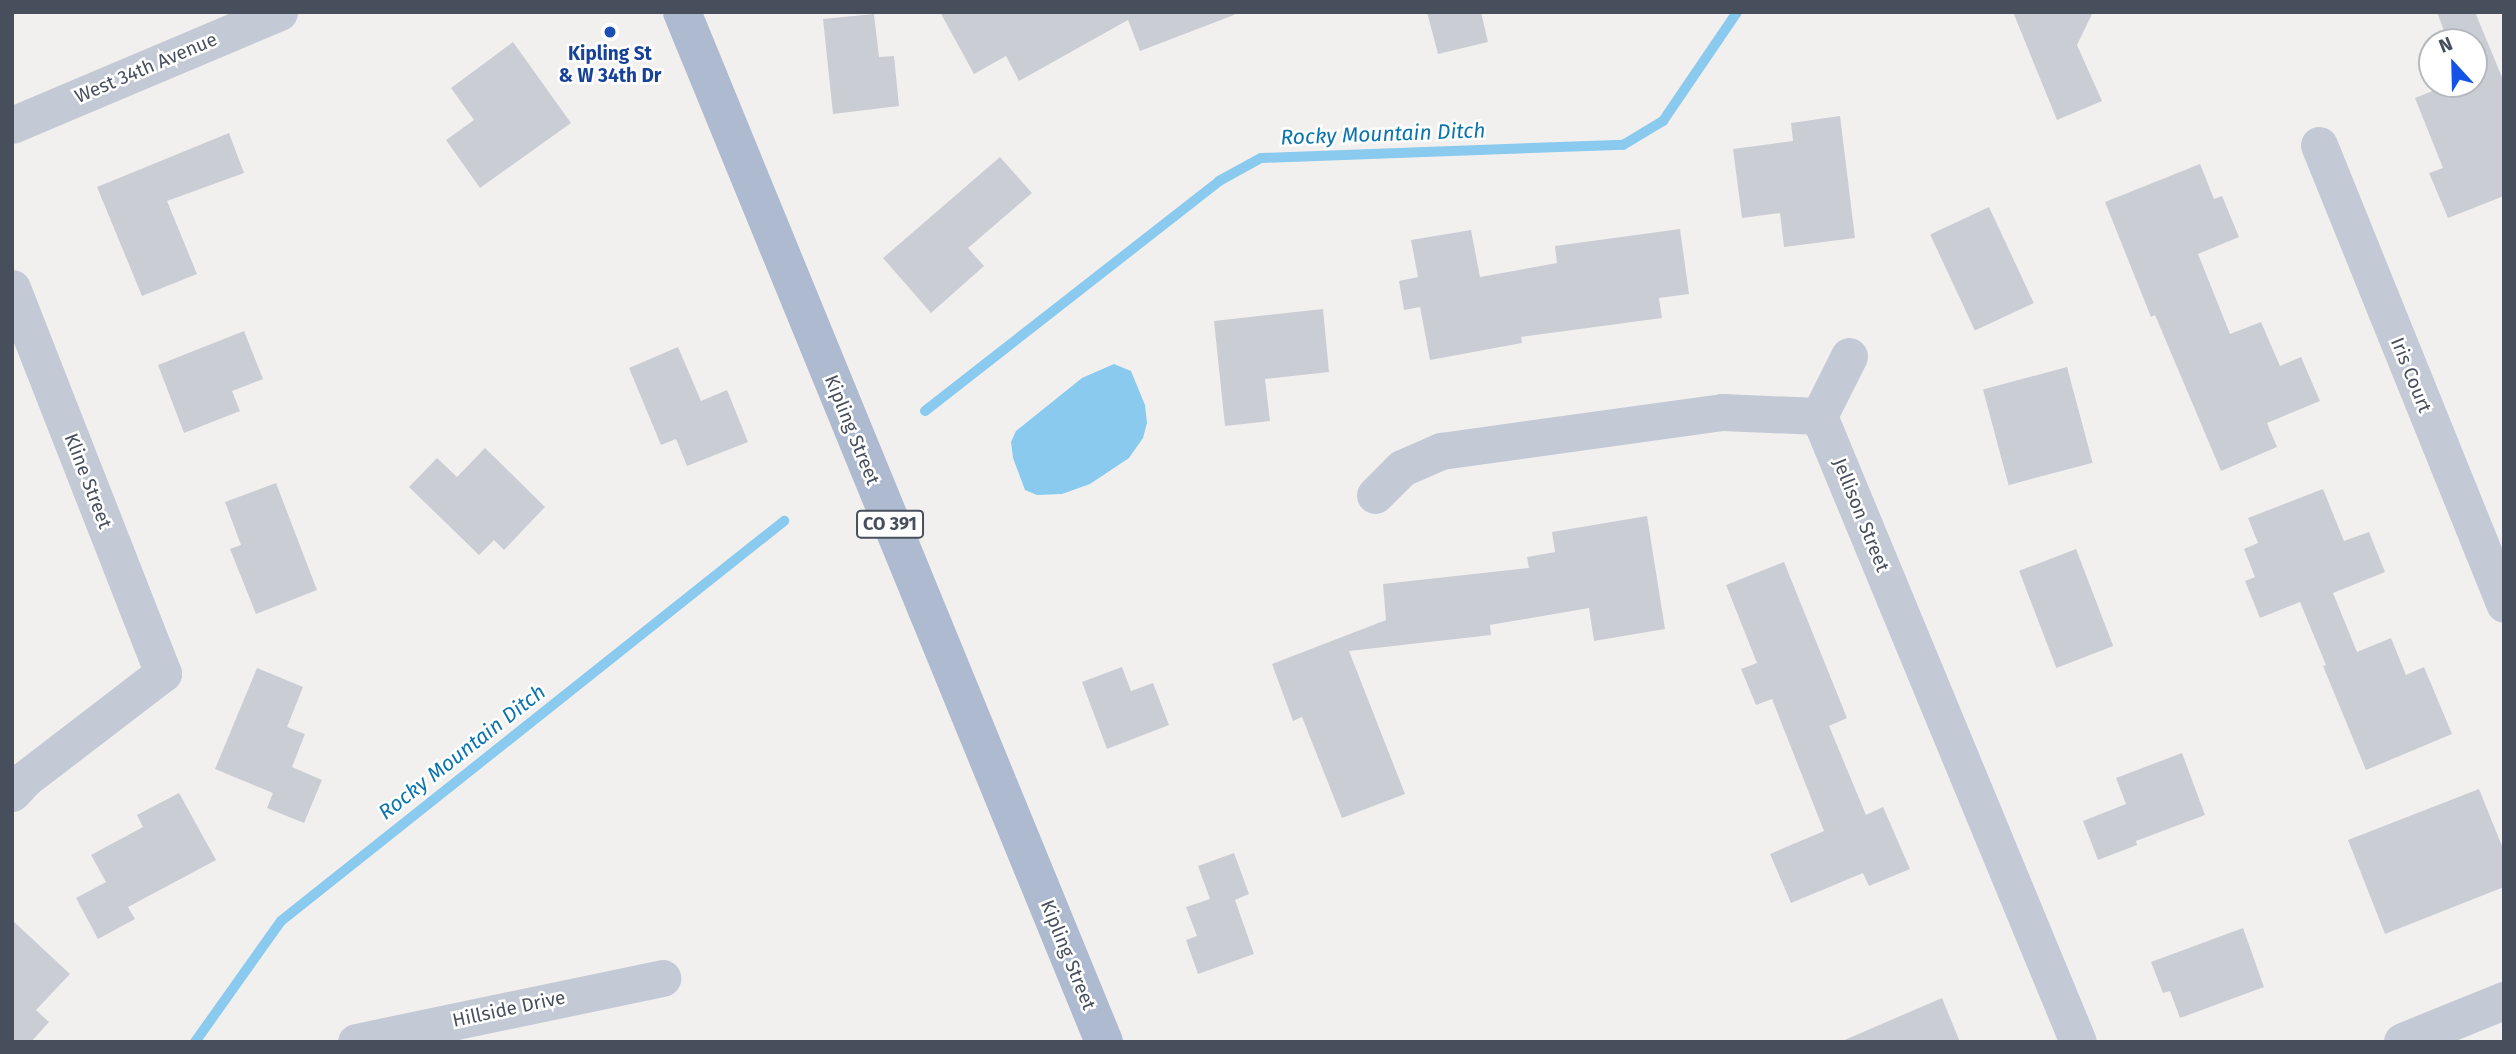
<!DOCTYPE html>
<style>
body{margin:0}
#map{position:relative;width:2516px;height:1054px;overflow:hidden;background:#f2f0ef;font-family:"Fira Sans",sans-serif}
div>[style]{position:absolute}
.water>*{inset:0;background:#89caee}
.stream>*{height:10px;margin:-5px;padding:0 5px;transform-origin:5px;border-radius:5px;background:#89caee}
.building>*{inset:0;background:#cbcdd5;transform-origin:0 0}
.minor>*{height:37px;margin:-18.5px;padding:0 18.5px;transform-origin:18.5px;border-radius:18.5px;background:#c3c9d5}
.tertiary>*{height:38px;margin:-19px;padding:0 19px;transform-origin:19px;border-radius:19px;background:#c3c9d5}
.primary>*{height:38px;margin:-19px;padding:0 19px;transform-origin:19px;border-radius:19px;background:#aebacf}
.dots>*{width:19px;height:19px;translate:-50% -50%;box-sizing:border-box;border:4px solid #fff;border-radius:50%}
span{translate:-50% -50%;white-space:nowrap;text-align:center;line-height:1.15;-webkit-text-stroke:5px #fff;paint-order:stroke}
.shield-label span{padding:2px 5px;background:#fff;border:2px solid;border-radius:5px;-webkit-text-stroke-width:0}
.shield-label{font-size:18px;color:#474f5d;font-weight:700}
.transit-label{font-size:19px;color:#164399;font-weight:700}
.street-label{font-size:19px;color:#474f5d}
.water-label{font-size:21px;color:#0974ae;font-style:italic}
.frame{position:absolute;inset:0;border:14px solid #474f5d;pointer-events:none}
.north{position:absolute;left:2418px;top:28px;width:70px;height:70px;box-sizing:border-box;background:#fff;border:2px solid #b5b9be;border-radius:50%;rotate:338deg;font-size:19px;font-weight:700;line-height:28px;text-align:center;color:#474f5d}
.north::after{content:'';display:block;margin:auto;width:24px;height:32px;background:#1552e6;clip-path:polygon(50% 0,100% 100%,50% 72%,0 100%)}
</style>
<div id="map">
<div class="water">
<div style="clip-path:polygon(1114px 364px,1131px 371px,1145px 405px,1147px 423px,1143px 438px,1129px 458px,1090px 484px,1062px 494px,1037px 495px,1025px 490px,1013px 458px,1011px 442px,1016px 431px,1082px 378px)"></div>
</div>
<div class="stream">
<div style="left:925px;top:411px;width:373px;rotate:-38deg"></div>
<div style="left:1219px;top:181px;width:48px;rotate:-28.7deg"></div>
<div style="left:1261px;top:158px;width:362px;rotate:-2.1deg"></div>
<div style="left:1623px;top:145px;width:47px;rotate:-31deg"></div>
<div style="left:1663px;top:121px;width:132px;rotate:-55.8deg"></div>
<div style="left:195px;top:1042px;width:148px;rotate:-54.6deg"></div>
<div style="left:281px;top:921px;width:643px;rotate:-38.49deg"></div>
</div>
<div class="building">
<div style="clip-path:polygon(940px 12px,1234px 12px,1234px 15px,1140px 51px,1128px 20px,1019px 81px,1006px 56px,974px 74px)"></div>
<div style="clip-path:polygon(1427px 12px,1481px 12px,1488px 42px,1438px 54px)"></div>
<div style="clip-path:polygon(2013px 12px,2093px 12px,2077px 45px,2102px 101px,2057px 120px)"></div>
<div style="clip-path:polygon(2437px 12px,2475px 12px,2504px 82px,2504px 196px,2448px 218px,2429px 173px,2443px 168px,2415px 98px,2450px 84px,2474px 84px,2474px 42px,2448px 42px)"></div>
<div style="clip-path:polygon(874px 14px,879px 57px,894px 56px,899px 106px,833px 114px,823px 19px)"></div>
<div style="clip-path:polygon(513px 42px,571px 123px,480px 188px,446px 140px,474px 120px,451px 88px)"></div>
<div style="clip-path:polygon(1840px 116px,1855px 238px,1784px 247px,1780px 213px,1742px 218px,1733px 149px,1793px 141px,1791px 123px)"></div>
<div style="clip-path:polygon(229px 133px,244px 173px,167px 201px,197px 274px,142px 296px,97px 187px)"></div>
<div style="clip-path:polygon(1000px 157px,1032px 193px,968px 248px,984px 266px,931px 313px,883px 258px)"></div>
<div style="clip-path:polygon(2200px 164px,2214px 199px,2222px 196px,2239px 237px,2198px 254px,2230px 334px,2261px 322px,2280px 366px,2301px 357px,2320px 401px,2267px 423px,2277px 447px,2221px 471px,2155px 315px,2151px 317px,2105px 202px)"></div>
<div style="left:1989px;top:207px;width:106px;height:65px;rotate:65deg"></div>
<div style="clip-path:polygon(1680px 229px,1689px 294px,1659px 298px,1662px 318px,1521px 337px,1522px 343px,1430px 360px,1420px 307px,1404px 310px,1399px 281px,1418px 277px,1411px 240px,1471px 230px,1480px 277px,1557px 263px,1555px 246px)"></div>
<div style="clip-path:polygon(1323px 309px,1329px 372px,1265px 379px,1270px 421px,1225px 426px,1214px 321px)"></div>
<div style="clip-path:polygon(244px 331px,263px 379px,232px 391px,240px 411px,184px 433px,158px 365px)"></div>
<div style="clip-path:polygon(678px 347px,701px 401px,727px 390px,748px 442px,687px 466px,676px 439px,661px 445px,629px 368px)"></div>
<div style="left:2067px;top:367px;width:99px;height:87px;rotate:75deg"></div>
<div style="clip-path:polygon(485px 448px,545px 507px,504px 550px,494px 540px,479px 555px,409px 487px,437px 458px,457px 477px)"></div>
<div style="clip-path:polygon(276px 483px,317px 590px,256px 614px,230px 549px,241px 545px,225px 502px)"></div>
<div style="clip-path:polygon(2323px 489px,2344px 541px,2369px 532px,2385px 572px,2333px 593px,2357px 652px,2391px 638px,2406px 675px,2424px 667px,2452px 734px,2366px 770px,2323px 666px,2326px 665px,2300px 602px,2260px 618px,2245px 581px,2255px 577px,2244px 549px,2258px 543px,2248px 518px)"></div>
<div style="clip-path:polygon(1647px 516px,1665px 629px,1594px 641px,1589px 608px,1490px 625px,1491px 635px,1349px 651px,1405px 794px,1342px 818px,1302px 717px,1293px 721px,1272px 664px,1386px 620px,1383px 584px,1529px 568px,1527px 557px,1555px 552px,1552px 532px)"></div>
<div style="left:2076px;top:549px;width:104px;height:61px;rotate:69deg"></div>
<div style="clip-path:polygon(1784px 562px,1847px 718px,1829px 726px,1866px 815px,1883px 807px,1910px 869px,1869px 886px,1863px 873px,1791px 903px,1770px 854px,1824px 831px,1772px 699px,1756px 705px,1741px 669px,1757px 663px,1726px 585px)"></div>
<div style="clip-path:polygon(1122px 667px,1131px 691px,1153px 683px,1169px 725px,1107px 749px,1082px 682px)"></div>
<div style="clip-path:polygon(257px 668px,303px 687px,287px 727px,305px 734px,292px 767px,322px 780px,304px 823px,267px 808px,273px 793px,215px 769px)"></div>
<div style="clip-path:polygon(2182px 753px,2205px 815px,2136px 841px,2137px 845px,2098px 860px,2083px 821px,2126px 804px,2116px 778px)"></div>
<div style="clip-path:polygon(2479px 789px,2504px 851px,2504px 887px,2385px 934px,2348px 840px)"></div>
<div style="clip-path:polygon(179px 793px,216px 860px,128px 907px,135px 919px,98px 939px,76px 898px,106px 882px,91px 855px,143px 827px,137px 815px)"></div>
<div style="clip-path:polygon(1234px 853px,1249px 894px,1235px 900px,1254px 954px,1198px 974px,1186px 940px,1197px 936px,1186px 907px,1210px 899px,1198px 866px)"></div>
<div style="clip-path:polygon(12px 920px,70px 974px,36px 1010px,49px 1022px,31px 1042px,12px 1042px)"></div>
<div style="clip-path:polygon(2243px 928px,2264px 987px,2180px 1018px,2170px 991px,2163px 993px,2151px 962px)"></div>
<div style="clip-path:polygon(1942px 998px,1960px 1042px,1840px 1042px)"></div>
</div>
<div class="minor">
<div style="left:12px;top:125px;width:290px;rotate:-22.9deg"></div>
<div style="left:2319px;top:145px;width:495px;rotate:68deg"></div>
<div style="left:12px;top:288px;width:414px;rotate:68.6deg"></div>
<div style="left:163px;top:673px;width:174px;rotate:142.5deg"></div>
<div style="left:25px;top:779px;width:19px;rotate:133deg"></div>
<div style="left:1819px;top:416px;width:67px;rotate:-63.4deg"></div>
<div style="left:1375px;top:495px;width:38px;rotate:-45deg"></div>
<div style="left:1402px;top:468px;width:43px;rotate:-23.6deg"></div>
<div style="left:1441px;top:451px;width:284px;rotate:-7.9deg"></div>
<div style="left:1722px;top:412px;width:97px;rotate:2.4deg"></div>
<div style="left:1819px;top:416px;width:677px;rotate:67.52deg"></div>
<div style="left:356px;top:1042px;width:313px;rotate:-11.8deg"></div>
</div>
<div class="tertiary">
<div style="left:2403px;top:1042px;width:109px;rotate:-22.1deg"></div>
</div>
<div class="primary">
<div style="left:682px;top:12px;width:1113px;rotate:67.72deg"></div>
</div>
<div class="dots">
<div style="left:610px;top:32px;background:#1a4fb4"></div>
</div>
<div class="shield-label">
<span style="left:890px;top:524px">CO 391</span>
</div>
<div class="transit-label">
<span style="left:610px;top:65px">Kipling St<br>&amp; W 34th Dr</span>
</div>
<div class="street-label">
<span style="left:146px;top:68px;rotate:-23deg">West 34th Avenue</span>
<span style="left:2411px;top:375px;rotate:68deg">Iris Court</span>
<span style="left:852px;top:430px;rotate:68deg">Kipling Street</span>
<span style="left:88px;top:481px;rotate:69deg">Kline Street</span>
<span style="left:1861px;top:515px;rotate:68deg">Jellison Street</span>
<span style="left:1068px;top:955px;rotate:68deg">Kipling Street</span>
<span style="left:509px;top:1009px;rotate:-12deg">Hillside Drive</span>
</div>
<div class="water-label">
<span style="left:1383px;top:134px;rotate:-2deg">Rocky Mountain Ditch</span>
<span style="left:462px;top:752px;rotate:-38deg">Rocky Mountain Ditch</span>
</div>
<div class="frame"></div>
<div class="north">N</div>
</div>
